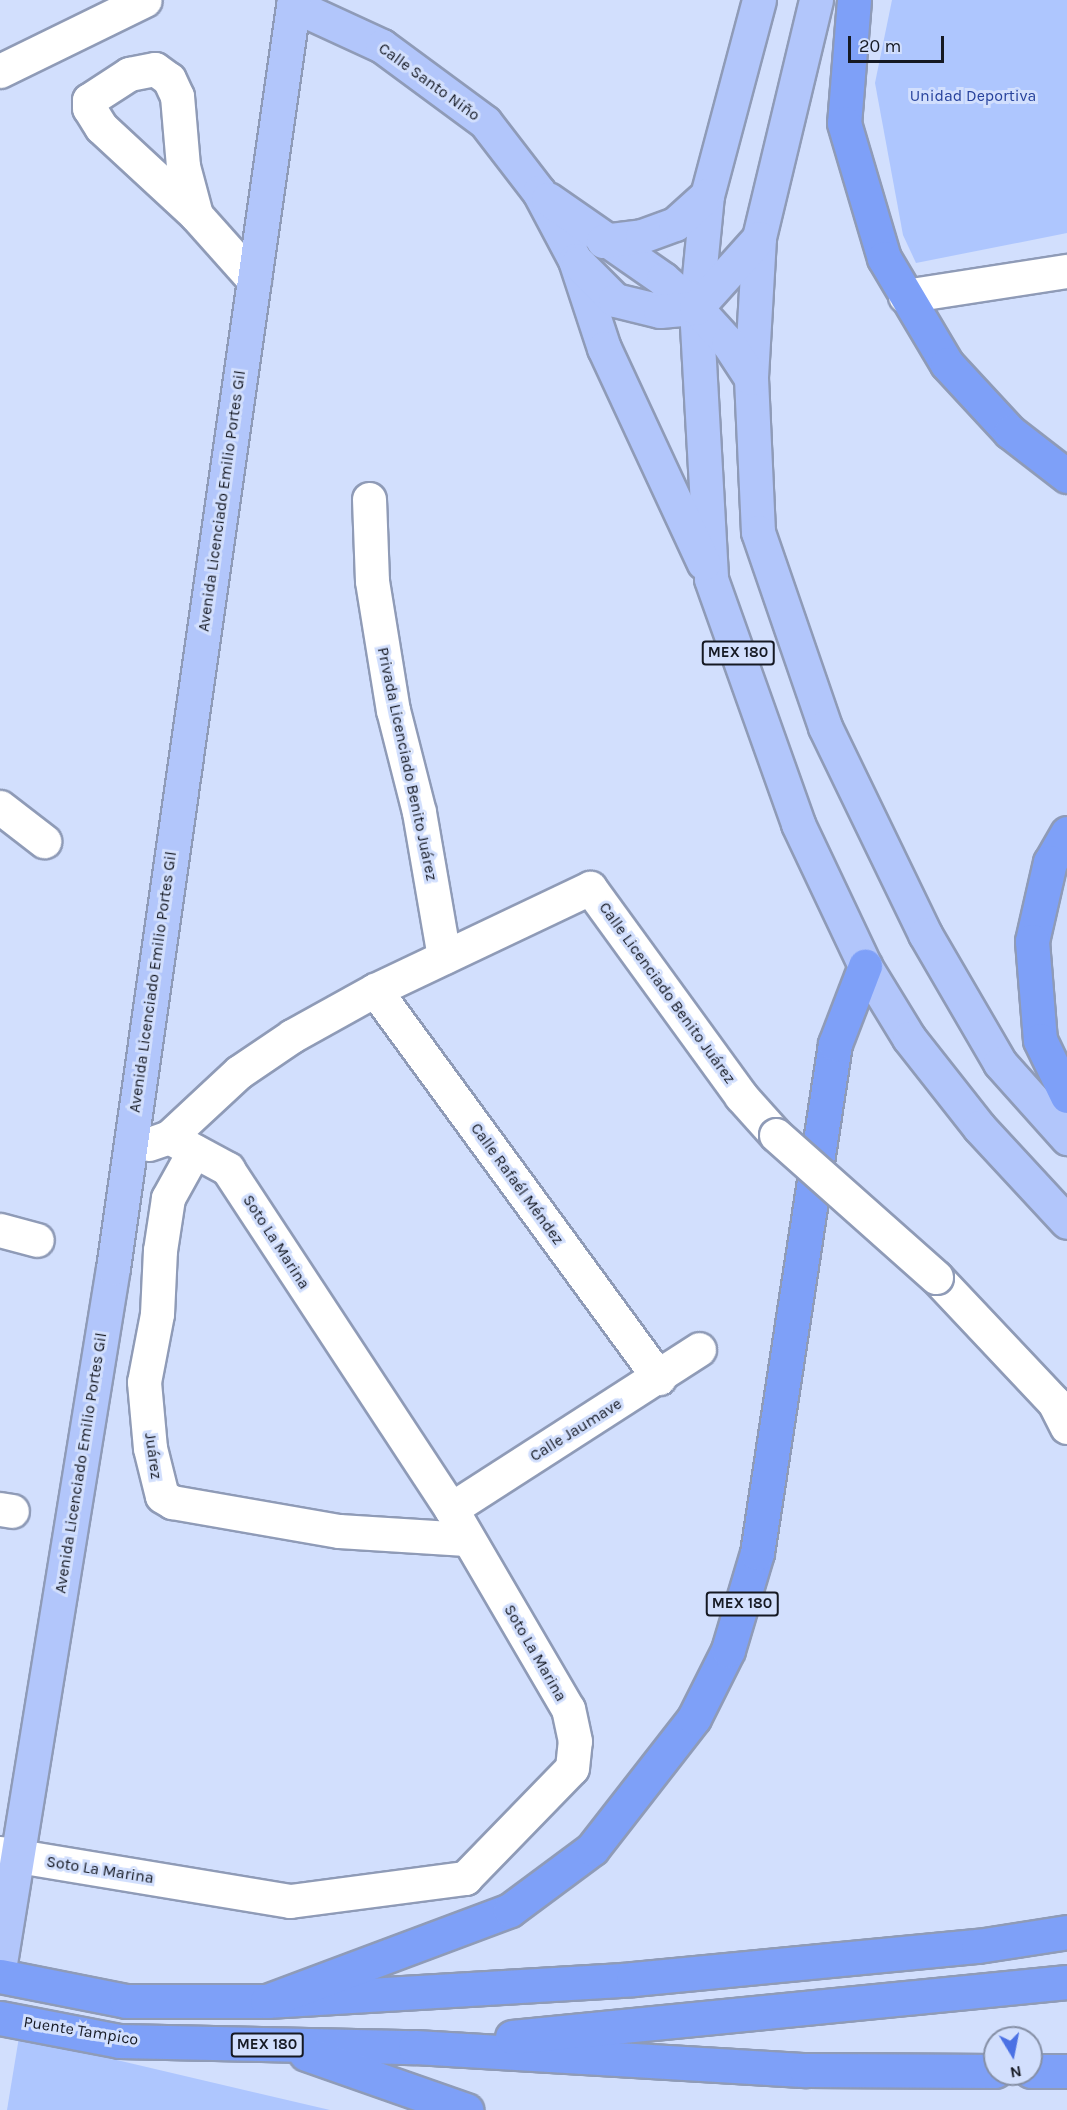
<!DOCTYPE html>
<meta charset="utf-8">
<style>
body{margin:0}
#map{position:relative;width:1067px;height:2110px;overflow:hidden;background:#d2dffd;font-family:Karla,sans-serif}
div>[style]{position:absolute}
.green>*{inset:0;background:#aec6fe}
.roads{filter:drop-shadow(2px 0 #8f9bb7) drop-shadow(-2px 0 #8f9bb7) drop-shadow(0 2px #8f9bb7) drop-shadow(0 -2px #8f9bb7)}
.minor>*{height:33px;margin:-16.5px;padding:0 16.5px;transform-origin:16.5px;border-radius:16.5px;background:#fff}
.major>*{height:33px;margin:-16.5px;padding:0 16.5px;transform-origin:16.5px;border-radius:16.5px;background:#b2c6fb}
.highway>*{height:33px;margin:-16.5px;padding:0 16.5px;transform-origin:16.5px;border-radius:16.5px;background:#7ea0f8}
.bridges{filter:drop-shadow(2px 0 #8f9bb7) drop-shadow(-2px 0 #8f9bb7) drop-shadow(0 2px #8f9bb7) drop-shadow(0 -2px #8f9bb7)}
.minor-bridge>*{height:33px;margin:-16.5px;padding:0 16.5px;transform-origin:16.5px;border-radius:16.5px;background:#fff}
span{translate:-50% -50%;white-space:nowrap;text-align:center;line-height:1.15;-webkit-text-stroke:6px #d2dffd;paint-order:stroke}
.shield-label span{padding:2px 4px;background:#d2dffd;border:2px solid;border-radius:4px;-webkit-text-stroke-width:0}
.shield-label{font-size:15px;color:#151923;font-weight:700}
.street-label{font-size:16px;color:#151923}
.park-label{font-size:16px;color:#27429c}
.north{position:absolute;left:983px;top:2026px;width:60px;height:60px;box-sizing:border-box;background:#d2dffd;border:2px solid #8690a6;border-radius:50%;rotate:170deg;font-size:16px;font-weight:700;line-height:24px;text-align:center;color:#151923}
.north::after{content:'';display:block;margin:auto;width:21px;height:27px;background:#4b71e4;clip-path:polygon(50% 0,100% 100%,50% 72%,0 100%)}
.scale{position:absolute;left:848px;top:36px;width:96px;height:27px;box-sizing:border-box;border:3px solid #151923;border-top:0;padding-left:8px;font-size:18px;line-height:21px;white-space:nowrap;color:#151923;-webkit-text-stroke:4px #d2dffd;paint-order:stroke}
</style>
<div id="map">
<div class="green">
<div style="clip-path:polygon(892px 0,1067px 0,1067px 233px,916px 263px,903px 235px,875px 83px)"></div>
<div style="clip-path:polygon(19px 2037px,330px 2110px,7px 2110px)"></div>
</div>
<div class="roads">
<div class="minor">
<div style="left:0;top:71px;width:161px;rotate:-26.1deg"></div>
<div style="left:196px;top:215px;width:129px;rotate:-137.2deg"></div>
<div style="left:101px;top:127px;width:22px;rotate:-122deg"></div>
<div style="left:89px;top:108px;width:8px;rotate:-90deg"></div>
<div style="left:89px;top:100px;width:48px;rotate:-33deg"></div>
<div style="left:129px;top:74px;width:26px;rotate:-11deg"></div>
<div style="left:155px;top:69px;width:17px;rotate:36deg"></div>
<div style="left:169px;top:79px;width:19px;rotate:65deg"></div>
<div style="left:177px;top:96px;width:70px;rotate:85.1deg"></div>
<div style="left:183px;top:166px;width:51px;rotate:75.1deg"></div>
<div style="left:196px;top:215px;width:87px;rotate:48.3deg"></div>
<div style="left:905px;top:296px;width:164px;rotate:-8.8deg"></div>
<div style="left:369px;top:499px;width:82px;rotate:87.9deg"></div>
<div style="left:372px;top:581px;width:131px;rotate:80.8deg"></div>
<div style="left:393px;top:710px;width:105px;rotate:75.7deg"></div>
<div style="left:419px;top:812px;width:147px;rotate:80.2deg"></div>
<div style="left:0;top:807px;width:56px;rotate:37.7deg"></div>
<div style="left:375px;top:990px;width:481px;rotate:53.8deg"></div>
<div style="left:149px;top:1144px;width:21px;rotate:-19deg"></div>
<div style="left:169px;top:1137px;width:96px;rotate:-42.9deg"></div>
<div style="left:239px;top:1072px;width:64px;rotate:-34.2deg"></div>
<div style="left:292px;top:1036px;width:95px;rotate:-29deg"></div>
<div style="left:375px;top:990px;width:238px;rotate:-25.4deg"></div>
<div style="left:590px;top:888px;width:257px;rotate:54deg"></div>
<div style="left:741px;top:1096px;width:52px;rotate:48.1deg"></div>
<div style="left:194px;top:1151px;width:54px;rotate:119deg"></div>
<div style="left:168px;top:1198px;width:53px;rotate:98.7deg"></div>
<div style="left:160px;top:1250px;width:64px;rotate:92.7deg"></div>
<div style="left:157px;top:1314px;width:69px;rotate:100.8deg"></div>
<div style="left:144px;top:1382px;width:66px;rotate:84.8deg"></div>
<div style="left:150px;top:1448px;width:49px;rotate:76deg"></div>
<div style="left:162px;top:1496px;width:12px;rotate:31deg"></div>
<div style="left:172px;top:1502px;width:169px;rotate:9.9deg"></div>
<div style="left:339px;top:1531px;width:127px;rotate:3.6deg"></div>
<div style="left:0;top:1230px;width:38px;rotate:15deg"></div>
<div style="left:936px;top:1277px;width:172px;rotate:46.7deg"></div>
<div style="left:1054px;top:1402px;width:28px;rotate:63deg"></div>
<div style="left:0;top:1509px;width:12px;rotate:9deg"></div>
<div style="left:451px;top:1509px;width:295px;rotate:-32.8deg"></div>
<div style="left:0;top:1853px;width:294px;rotate:9.4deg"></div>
<div style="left:290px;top:1901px;width:177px;rotate:-7.5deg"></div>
<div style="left:465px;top:1878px;width:153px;rotate:-45.8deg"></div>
<div style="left:572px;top:1768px;width:27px;rotate:-84deg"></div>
<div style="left:575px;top:1741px;width:33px;rotate:-102deg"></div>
<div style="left:568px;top:1709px;width:232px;rotate:-120.3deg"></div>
<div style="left:451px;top:1509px;width:407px;rotate:-123.3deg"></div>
<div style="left:228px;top:1169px;width:67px;rotate:-151.5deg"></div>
</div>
<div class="major">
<div style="left:759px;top:0;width:202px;rotate:104.9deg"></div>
<div style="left:707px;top:195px;width:114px;rotate:95.6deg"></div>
<div style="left:696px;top:308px;width:271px;rotate:86.8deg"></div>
<div style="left:711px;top:579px;width:260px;rotate:70.4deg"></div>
<div style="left:798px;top:824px;width:157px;rotate:64.7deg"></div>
<div style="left:865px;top:966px;width:84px;rotate:58.6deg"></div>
<div style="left:909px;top:1038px;width:113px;rotate:51.8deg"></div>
<div style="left:979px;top:1127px;width:129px;rotate:47.2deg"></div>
<div style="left:816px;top:0;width:245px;rotate:103.5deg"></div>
<div style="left:759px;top:238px;width:140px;rotate:93.3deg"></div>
<div style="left:751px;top:378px;width:154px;rotate:87.4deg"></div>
<div style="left:758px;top:532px;width:206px;rotate:71deg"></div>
<div style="left:825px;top:727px;width:230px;rotate:64.2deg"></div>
<div style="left:925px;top:934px;width:149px;rotate:59.8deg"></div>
<div style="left:1000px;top:1063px;width:101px;rotate:48.2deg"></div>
<div style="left:293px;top:5px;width:98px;rotate:24.7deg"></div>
<div style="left:382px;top:46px;width:128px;rotate:36.4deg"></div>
<div style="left:485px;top:122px;width:88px;rotate:52.4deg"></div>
<div style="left:539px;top:192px;width:77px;rotate:62.1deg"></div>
<div style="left:575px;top:260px;width:93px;rotate:71.8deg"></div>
<div style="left:604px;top:348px;width:237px;rotate:65.1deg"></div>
<div style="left:548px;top:199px;width:140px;rotate:34.8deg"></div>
<div style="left:663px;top:279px;width:44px;rotate:41.3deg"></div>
<div style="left:696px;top:308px;width:47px;rotate:47.6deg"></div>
<div style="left:728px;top:343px;width:42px;rotate:56.7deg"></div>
<div style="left:603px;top:241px;width:39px;rotate:-7deg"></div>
<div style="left:642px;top:236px;width:35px;rotate:-20deg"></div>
<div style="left:675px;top:224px;width:43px;rotate:-42.2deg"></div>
<div style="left:578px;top:263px;width:52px;rotate:45deg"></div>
<div style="left:615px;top:300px;width:46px;rotate:13.7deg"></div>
<div style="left:660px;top:311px;width:36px;rotate:-5deg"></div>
<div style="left:696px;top:308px;width:94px;rotate:-48deg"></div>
<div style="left:0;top:1963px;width:704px;rotate:-80.77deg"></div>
<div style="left:113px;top:1268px;width:1281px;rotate:-81.88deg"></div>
</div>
<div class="highway">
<div style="left:854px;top:0;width:123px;rotate:94.6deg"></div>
<div style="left:844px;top:123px;width:141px;rotate:73.5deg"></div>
<div style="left:884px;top:258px;width:123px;rotate:59.3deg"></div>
<div style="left:947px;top:364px;width:93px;rotate:47.2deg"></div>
<div style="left:1010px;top:432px;width:72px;rotate:37.7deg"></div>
<div style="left:1067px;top:833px;width:34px;rotate:120deg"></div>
<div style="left:1050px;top:862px;width:81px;rotate:102.8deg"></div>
<div style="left:1032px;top:941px;width:99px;rotate:85.4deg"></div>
<div style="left:1040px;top:1040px;width:62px;rotate:64.3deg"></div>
<div style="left:0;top:1976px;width:128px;rotate:11.2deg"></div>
<div style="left:126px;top:2001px;width:141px"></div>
<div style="left:267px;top:2001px;width:367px;rotate:-3.4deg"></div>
<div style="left:633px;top:1979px;width:347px;rotate:-5.5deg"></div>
<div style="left:978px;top:1946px;width:90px;rotate:-8.9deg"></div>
<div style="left:267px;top:2001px;width:259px;rotate:-20.5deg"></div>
<div style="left:510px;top:1910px;width:102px;rotate:-36.6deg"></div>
<div style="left:592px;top:1849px;width:166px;rotate:-52.1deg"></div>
<div style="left:694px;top:1718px;width:76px;rotate:-63.4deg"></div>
<div style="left:728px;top:1650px;width:101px;rotate:-73.4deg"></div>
<div style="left:757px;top:1553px;width:515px;rotate:-81.29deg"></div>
<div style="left:835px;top:1044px;width:84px;rotate:-69deg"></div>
<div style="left:0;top:2018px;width:121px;rotate:10.9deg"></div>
<div style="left:119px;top:2041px;width:296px;rotate:1.2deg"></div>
<div style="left:415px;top:2047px;width:392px;rotate:3.4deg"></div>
<div style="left:806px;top:2070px;width:189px;rotate:0.3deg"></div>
<div style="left:512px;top:2037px;width:558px;rotate:-5.66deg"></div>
<div style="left:306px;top:2054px;width:170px;rotate:19.3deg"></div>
<div style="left:1031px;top:2071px;width:36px"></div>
</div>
</div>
<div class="bridges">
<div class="minor-bridge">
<div style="left:776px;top:1135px;width:214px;rotate:41.6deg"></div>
</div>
</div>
<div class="shield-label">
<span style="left:738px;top:653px">MEX 180</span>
<span style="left:742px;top:1604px">MEX 180</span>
<span style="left:267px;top:2045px">MEX 180</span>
</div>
<div class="street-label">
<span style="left:429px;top:82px;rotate:36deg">Calle Santo Niño</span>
<span style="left:222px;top:501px;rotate:-82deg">Avenida Licenciado Emilio Portes Gil</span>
<span style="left:407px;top:764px;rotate:78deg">Privada Licenciado Benito Juárez</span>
<span style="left:153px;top:982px;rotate:-82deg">Avenida Licenciado Emilio Portes Gil</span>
<span style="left:667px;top:993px;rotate:54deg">Calle Licenciado Benito Juárez</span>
<span style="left:517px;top:1184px;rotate:54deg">Calle Rafaél Méndez</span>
<span style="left:276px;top:1242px;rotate:57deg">Soto La Marina</span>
<span style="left:576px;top:1430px;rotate:-32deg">Calle Jaumave</span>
<span style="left:153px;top:1456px;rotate:82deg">Juárez</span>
<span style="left:81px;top:1463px;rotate:-81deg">Avenida Licenciado Emilio Portes Gil</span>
<span style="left:535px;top:1653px;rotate:60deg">Soto La Marina</span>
<span style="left:100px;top:1870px;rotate:9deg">Soto La Marina</span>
<span style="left:81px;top:2031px;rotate:9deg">Puente Tampico</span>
</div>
<div class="park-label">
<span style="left:973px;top:96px">Unidad Deportiva</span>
</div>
<div class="north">N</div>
<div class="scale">20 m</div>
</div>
